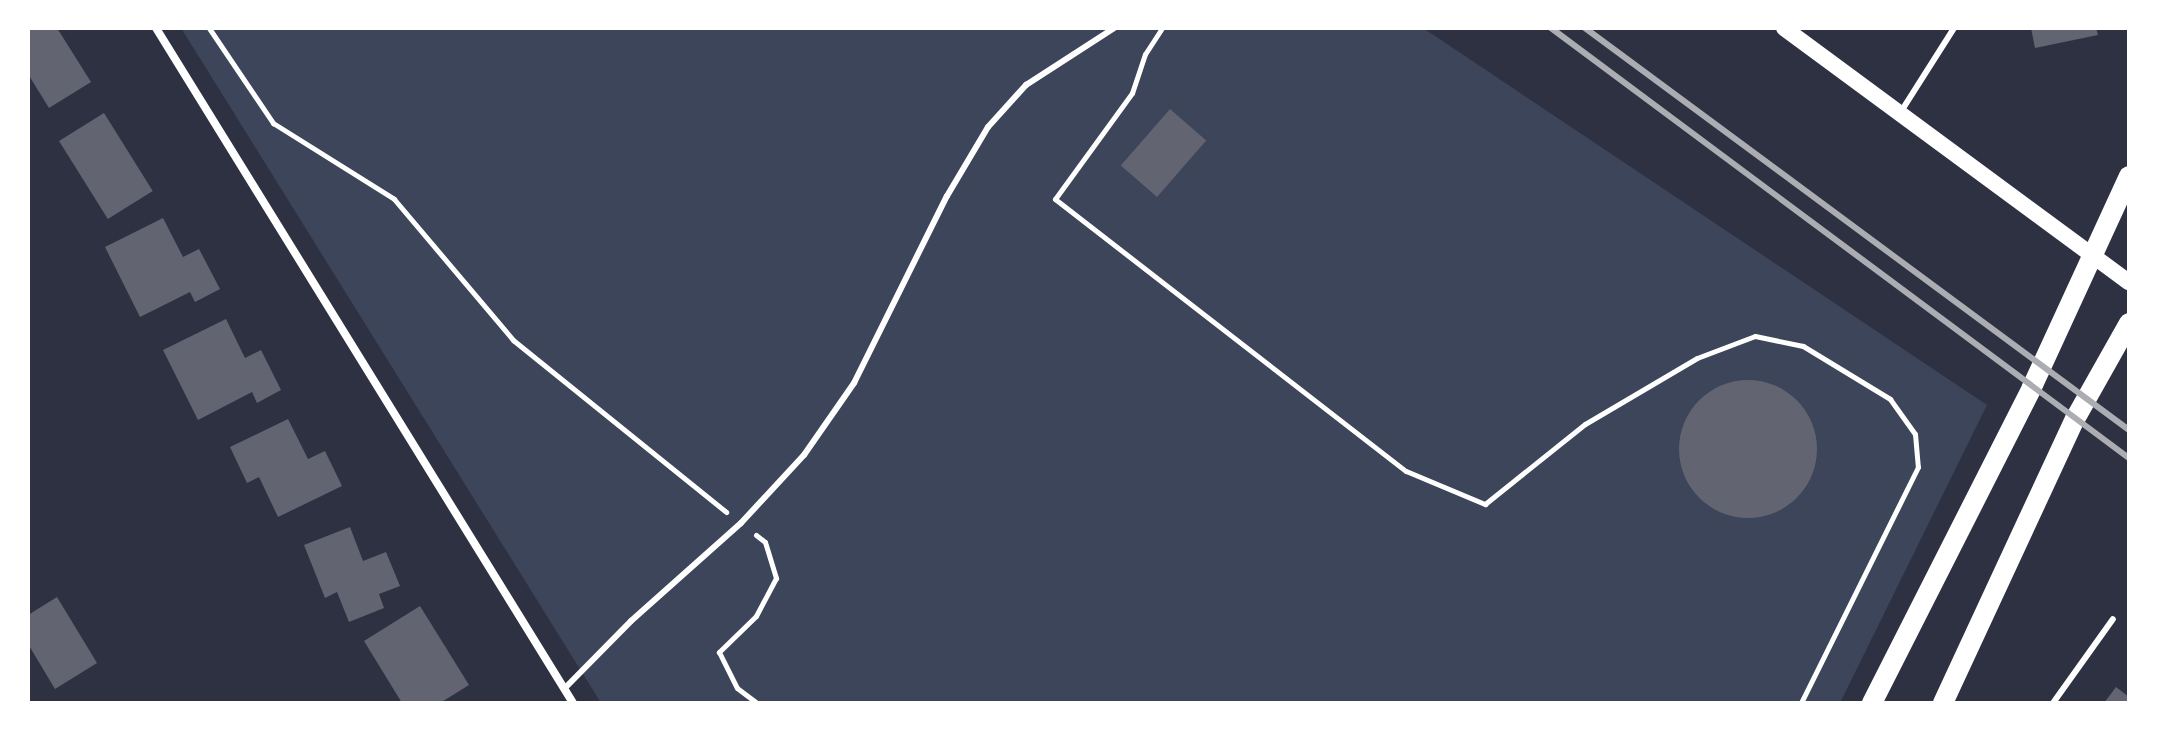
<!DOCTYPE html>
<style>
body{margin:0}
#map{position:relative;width:2157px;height:731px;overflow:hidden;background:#2d3142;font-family:"Fira Sans Condensed",sans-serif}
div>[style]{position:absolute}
.green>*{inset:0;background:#3c4559}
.building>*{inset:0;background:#626471;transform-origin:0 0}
.round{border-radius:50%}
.path>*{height:5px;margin:-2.5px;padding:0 2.5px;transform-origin:2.5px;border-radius:2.5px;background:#fff}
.service>*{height:6px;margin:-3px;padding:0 3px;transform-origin:3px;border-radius:3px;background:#fff}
.minor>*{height:8px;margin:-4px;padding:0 4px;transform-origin:4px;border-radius:4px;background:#fff}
.secondary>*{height:16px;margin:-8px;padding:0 8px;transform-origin:8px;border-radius:8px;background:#fff}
.primary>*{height:20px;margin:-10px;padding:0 10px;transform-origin:10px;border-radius:10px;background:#fff}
.rail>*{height:6px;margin:-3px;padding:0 3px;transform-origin:3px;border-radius:3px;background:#abadb3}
span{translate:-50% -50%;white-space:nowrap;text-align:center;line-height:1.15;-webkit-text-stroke:6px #fff;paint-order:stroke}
.frame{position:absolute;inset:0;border:30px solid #fff;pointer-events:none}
</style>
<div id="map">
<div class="green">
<div style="clip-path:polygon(181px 28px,1423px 28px,1987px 405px,1840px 703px,601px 703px)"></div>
</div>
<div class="building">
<div style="clip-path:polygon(33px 28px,57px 28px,91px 82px,49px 108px,28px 74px,28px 31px)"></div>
<div style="clip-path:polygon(2031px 28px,2096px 28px,2098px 35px,2035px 48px)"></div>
<div style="left:1170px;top:109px;width:48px;height:75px;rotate:41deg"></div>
<div style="left:104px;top:113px;width:92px;height:53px;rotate:58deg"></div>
<div style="clip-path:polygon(163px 218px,183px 257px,199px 249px,220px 289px,195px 302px,190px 292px,140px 317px,105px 247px)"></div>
<div style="clip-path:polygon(226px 319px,245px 358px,261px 350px,281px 390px,257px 403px,252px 392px,198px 420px,163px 350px)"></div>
<div class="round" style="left:1679px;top:380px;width:138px;height:138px"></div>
<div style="clip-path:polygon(288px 419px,308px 459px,325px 451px,342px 486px,278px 517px,259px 477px,247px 483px,230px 447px)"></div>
<div style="clip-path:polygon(350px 527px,363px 561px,386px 552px,400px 586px,379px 594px,384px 608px,349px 622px,337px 592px,325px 598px,304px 545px)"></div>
<div style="clip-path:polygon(57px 597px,97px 663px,55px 689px,28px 644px,28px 615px)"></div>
<div style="clip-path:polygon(420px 606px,469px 685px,440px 703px,402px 703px,364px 641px)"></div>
<div style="clip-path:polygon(2116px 687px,2129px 697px,2129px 703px,2104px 703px)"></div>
</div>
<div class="path">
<div style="left:209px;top:28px;width:115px;rotate:56deg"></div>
<div style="left:273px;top:123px;width:143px;rotate:32.1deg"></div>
<div style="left:394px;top:199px;width:185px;rotate:49.8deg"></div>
<div style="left:513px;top:340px;width:274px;rotate:38.9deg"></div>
<div style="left:1162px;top:28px;width:31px;rotate:123deg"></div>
<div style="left:1145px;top:54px;width:41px;rotate:108.4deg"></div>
<div style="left:1132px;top:93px;width:131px;rotate:126deg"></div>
<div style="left:1055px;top:199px;width:444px;rotate:37.8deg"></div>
<div style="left:1406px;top:471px;width:86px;rotate:22.7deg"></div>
<div style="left:1485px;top:504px;width:128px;rotate:-38.7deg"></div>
<div style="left:1585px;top:424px;width:130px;rotate:-30.5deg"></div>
<div style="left:1697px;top:358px;width:62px;rotate:-20.8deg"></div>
<div style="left:1755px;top:336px;width:49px;rotate:11.8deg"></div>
<div style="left:1803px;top:346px;width:102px;rotate:31.3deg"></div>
<div style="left:1890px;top:399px;width:43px;rotate:54.5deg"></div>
<div style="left:1915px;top:434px;width:33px;rotate:85deg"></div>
<div style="left:1918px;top:467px;width:263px;rotate:116.4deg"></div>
<div style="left:756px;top:535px;width:11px;rotate:38deg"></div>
<div style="left:765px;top:542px;width:38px;rotate:73deg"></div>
<div style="left:776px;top:578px;width:43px;rotate:117.8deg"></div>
<div style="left:756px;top:616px;width:52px;rotate:135.8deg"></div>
<div style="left:719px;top:652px;width:40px;rotate:63.4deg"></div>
<div style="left:737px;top:688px;width:25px;rotate:37deg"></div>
</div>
<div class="service">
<div style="left:1902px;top:110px;width:97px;rotate:-57.6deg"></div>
<div style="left:564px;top:689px;width:95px;rotate:-45.4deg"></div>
<div style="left:631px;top:621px;width:147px;rotate:-41.7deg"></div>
<div style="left:741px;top:523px;width:93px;rotate:-47.2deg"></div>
<div style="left:804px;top:455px;width:88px;rotate:-55.2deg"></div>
<div style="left:854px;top:383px;width:209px;rotate:-63.6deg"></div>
<div style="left:947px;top:196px;width:80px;rotate:-59.3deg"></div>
<div style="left:988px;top:127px;width:57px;rotate:-47.9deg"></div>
<div style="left:1026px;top:85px;width:105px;rotate:-32.9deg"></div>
<div style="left:2053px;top:703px;width:103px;rotate:-54.5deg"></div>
</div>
<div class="minor">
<div style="left:156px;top:28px;width:793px;rotate:58.29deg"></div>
</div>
<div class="secondary">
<div style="left:1784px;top:28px;width:428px;rotate:36.4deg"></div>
</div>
<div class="primary">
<div style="left:1872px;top:703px;width:354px;rotate:-63.1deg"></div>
<div style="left:2032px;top:387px;width:232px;rotate:-65.3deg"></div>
<div style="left:1943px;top:703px;width:313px;rotate:-65.1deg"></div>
<div style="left:2075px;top:419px;width:110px;rotate:-60.6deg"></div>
</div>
<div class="rail">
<div style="left:1551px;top:28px;width:720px;rotate:36.65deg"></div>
<div style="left:1585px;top:28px;width:676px;rotate:36.46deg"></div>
</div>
<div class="frame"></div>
</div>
